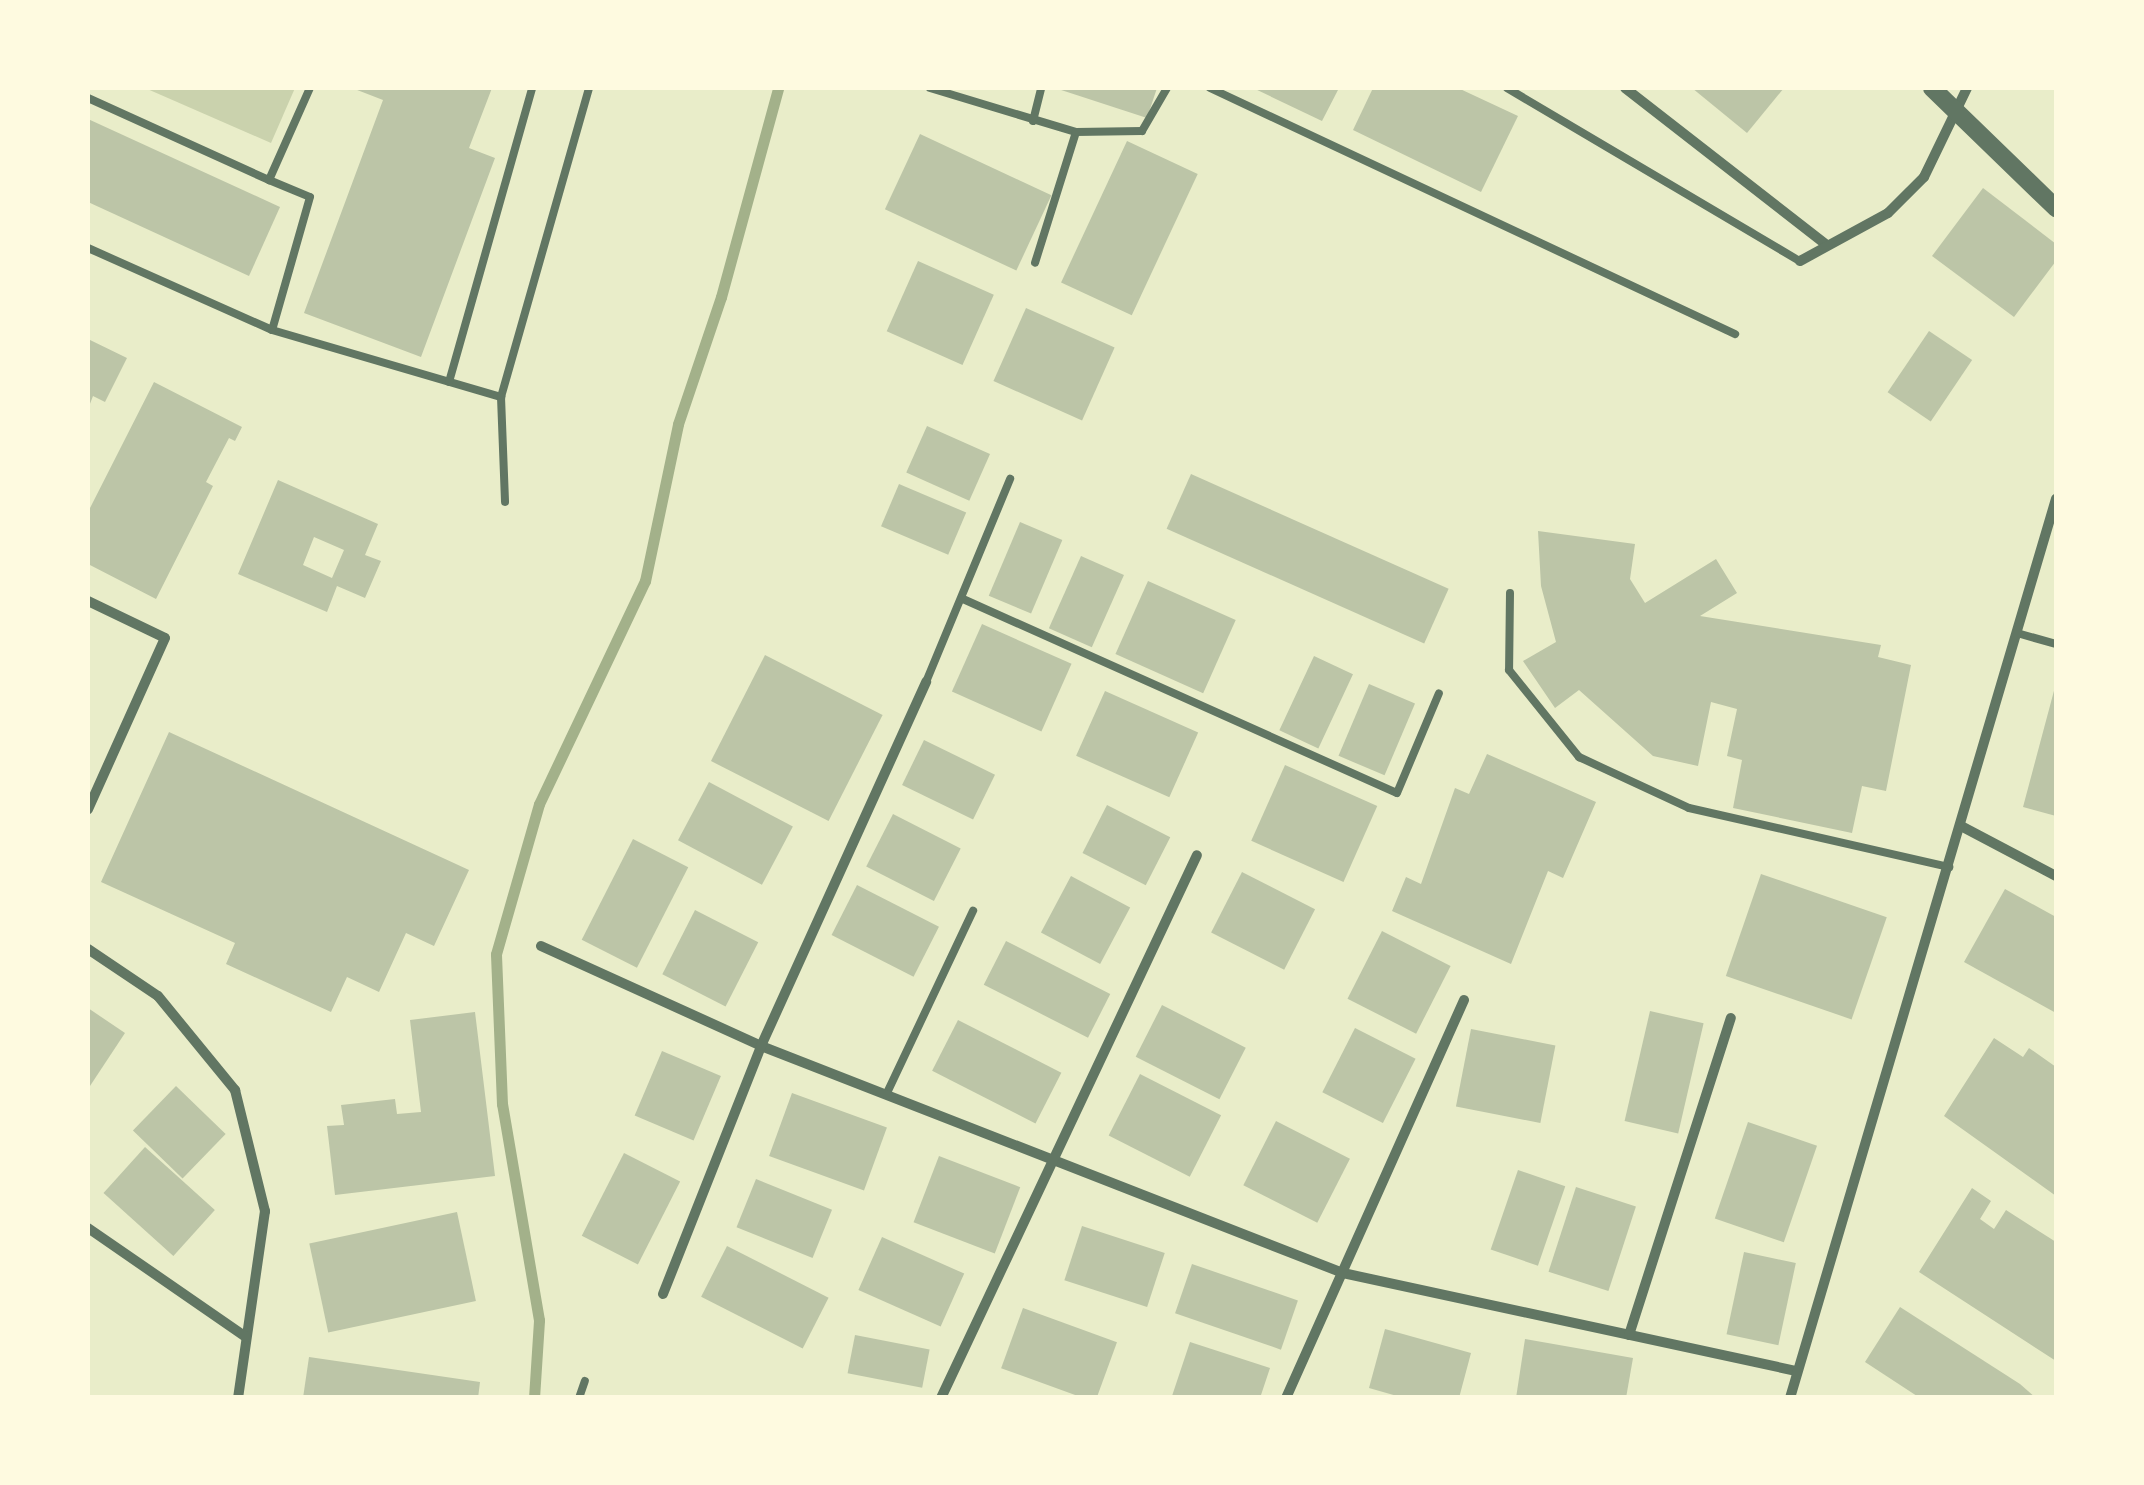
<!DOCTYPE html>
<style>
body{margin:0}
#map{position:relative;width:2144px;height:1485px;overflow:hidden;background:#e9edc9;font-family:Mulish,sans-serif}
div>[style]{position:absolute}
.green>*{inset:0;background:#cad2ad}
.stream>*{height:11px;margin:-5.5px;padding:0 5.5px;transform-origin:5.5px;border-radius:5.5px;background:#a3b18a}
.building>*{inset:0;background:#bcc5a7;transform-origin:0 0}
.service>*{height:8px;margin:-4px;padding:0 4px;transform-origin:4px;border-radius:4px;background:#617663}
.minor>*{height:10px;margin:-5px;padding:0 5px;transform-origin:5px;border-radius:5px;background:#617663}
.tertiary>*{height:18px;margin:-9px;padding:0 9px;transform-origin:9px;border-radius:9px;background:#617663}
span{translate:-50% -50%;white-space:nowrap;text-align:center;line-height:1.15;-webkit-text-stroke:10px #fefae0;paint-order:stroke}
.frame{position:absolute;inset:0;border:90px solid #fefae0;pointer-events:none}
</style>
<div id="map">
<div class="green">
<div style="clip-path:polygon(145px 88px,295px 88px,271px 143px)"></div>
</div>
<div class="stream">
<div style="left:534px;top:1398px;width:78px;rotate:-86.3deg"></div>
<div style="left:539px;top:1320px;width:219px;rotate:-99.7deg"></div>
<div style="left:502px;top:1104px;width:150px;rotate:-92.3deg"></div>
<div style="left:496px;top:954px;width:156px;rotate:-74deg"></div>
<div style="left:539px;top:804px;width:247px;rotate:-64.6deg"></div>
<div style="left:645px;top:581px;width:160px;rotate:-78.1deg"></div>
<div style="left:678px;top:424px;width:134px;rotate:-71.3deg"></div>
<div style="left:721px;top:297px;width:217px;rotate:-74.7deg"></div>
</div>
<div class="building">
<div style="clip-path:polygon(352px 88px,492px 88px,469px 148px,495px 158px,421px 357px,304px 313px,383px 100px)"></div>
<div style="clip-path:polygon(1055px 88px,1157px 88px,1147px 118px)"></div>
<div style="clip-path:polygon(1253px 88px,1339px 88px,1322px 121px)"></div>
<div style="clip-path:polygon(1373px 88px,1458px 88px,1518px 116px,1481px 192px,1353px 130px)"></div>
<div style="clip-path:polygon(1692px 88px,1784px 88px,1747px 133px)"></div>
<div style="clip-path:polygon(88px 119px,280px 207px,249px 276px,88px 202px)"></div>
<div style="left:920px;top:134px;width:145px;height:83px;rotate:25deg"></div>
<div style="left:1127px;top:141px;width:78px;height:156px;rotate:25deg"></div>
<div style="clip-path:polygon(1983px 188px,2056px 244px,2056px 261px,2014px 317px,1932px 256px)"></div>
<div style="left:918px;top:261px;width:83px;height:77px;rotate:24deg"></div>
<div style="left:1026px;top:308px;width:97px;height:80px;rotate:24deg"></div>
<div style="left:1929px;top:331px;width:52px;height:74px;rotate:34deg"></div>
<div style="clip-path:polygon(88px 339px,127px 358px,105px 402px,93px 396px,88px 409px)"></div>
<div style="clip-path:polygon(154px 382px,242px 427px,235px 441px,229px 438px,206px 482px,213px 486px,156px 599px,88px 564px,88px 512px)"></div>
<div style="left:927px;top:426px;width:69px;height:51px;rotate:24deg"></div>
<div style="left:1191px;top:474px;width:282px;height:60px;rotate:24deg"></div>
<div style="clip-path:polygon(evenodd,278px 480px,378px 524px,365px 555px,381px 561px,365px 598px,337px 586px,327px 612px,238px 574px,278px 480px,314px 537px,344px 550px,332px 578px,303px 565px,314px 537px)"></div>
<div style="left:899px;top:484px;width:73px;height:46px;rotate:23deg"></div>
<div style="left:1020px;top:522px;width:46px;height:80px;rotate:23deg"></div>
<div style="clip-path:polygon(1538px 531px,1635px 544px,1630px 579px,1645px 603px,1716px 559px,1737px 593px,1700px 616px,1881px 645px,1878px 657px,1911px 665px,1886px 791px,1862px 786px,1852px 833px,1733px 808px,1742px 760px,1727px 756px,1737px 709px,1711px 702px,1698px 766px,1653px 756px,1579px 690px,1555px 708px,1523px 661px,1556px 642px,1541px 586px)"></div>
<div style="left:1081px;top:556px;width:47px;height:79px;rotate:24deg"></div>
<div style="left:1148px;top:581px;width:96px;height:80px;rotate:24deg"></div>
<div style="left:982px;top:624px;width:98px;height:74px;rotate:24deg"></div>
<div style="left:765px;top:655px;width:132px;height:119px;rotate:27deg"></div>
<div style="left:1314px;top:656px;width:43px;height:82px;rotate:25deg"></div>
<div style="left:1369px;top:684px;width:50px;height:78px;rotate:23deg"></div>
<div style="clip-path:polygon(2055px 687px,2056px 687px,2056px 816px,2023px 807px)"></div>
<div style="left:1105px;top:691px;width:102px;height:71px;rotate:24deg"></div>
<div style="clip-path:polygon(169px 732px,469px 870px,434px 946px,406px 933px,379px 992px,347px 977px,331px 1012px,226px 964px,235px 943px,101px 882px)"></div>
<div style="left:924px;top:740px;width:79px;height:50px;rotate:26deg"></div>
<div style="clip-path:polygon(1487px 754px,1596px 802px,1563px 878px,1548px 871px,1511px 964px,1392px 911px,1406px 877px,1421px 884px,1455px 788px,1469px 794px)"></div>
<div style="left:1285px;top:765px;width:101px;height:83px;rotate:24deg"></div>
<div style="left:709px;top:782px;width:95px;height:66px;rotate:28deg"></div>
<div style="left:1107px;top:805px;width:71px;height:54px;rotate:27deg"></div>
<div style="left:893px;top:814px;width:76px;height:59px;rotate:27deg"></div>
<div style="left:633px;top:839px;width:62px;height:113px;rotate:27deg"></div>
<div style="left:1242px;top:872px;width:82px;height:68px;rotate:27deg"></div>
<div style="left:1761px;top:874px;width:133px;height:108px;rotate:19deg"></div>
<div style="left:1071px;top:876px;width:67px;height:64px;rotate:28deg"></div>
<div style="left:857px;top:885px;width:92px;height:56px;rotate:27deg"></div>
<div style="clip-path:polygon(2005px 889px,2056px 917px,2056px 1013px,1964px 962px)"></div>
<div style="left:695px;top:910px;width:71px;height:72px;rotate:27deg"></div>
<div style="left:1382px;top:931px;width:77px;height:76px;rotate:27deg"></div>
<div style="left:1006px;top:941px;width:117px;height:49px;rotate:27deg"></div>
<div style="left:1162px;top:1005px;width:94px;height:58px;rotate:27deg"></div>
<div style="clip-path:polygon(88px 1008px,125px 1033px,88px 1089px)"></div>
<div style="left:1650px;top:1011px;width:55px;height:113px;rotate:13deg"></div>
<div style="clip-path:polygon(475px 1012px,495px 1176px,335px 1195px,327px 1126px,344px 1125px,341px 1105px,395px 1099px,397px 1114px,421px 1112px,410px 1020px)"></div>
<div style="left:958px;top:1020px;width:116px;height:57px;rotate:27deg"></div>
<div style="left:1355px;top:1028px;width:68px;height:72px;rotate:27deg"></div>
<div style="left:1471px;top:1029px;width:86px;height:79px;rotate:11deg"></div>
<div style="clip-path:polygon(1994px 1038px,2023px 1057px,2029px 1048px,2056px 1067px,2056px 1196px,1944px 1116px)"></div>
<div style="left:662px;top:1051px;width:64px;height:70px;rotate:23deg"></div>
<div style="left:1140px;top:1074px;width:91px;height:69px;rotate:27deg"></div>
<div style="left:176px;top:1086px;width:69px;height:62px;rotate:44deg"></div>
<div style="left:792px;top:1093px;width:101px;height:67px;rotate:20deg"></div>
<div style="left:1276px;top:1121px;width:83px;height:72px;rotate:27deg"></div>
<div style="left:1748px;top:1122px;width:73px;height:102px;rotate:19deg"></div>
<div style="left:145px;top:1147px;width:94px;height:62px;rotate:42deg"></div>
<div style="left:624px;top:1153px;width:63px;height:93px;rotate:27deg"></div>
<div style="left:939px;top:1156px;width:87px;height:71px;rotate:21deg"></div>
<div style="left:1518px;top:1170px;width:50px;height:84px;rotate:19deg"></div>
<div style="left:756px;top:1179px;width:82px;height:52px;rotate:22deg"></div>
<div style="left:1576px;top:1187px;width:63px;height:89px;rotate:18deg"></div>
<div style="clip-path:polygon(1972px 1188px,1991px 1201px,1980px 1219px,1994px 1229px,2006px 1210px,2056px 1242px,2056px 1361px,1919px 1272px)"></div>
<div style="left:457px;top:1212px;width:91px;height:151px;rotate:78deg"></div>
<div style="left:1082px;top:1226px;width:87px;height:57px;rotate:18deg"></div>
<div style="left:882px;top:1237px;width:90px;height:58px;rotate:24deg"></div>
<div style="left:727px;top:1246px;width:114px;height:57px;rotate:27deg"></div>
<div style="left:1744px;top:1252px;width:53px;height:84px;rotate:12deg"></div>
<div style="left:1192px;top:1264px;width:112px;height:52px;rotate:19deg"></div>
<div style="clip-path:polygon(1900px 1307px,2020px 1384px,2036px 1398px,1920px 1398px,1865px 1362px)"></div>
<div style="left:1023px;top:1308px;width:100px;height:64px;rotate:20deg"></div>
<div style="clip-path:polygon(1385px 1329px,1471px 1353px,1459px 1398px,1404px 1398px,1369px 1388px)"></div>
<div style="left:855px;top:1335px;width:76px;height:39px;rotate:11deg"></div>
<div style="clip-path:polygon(1525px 1339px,1633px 1358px,1626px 1398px,1516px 1398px)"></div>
<div style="clip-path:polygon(1190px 1342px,1270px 1368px,1260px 1398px,1172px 1396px)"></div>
<div style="clip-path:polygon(309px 1357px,480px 1382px,478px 1398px,303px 1398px)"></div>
</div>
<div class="service">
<div style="left:930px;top:88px;width:152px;rotate:16.8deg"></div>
<div style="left:1076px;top:132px;width:137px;rotate:107.4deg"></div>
<div style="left:1210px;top:88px;width:580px;rotate:25.11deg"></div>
<div style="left:1507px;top:88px;width:340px;rotate:30.6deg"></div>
<div style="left:88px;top:98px;width:199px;rotate:24.4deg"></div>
<div style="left:269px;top:180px;width:101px;rotate:-66deg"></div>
<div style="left:1033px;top:121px;width:34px;rotate:-76deg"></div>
<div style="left:1076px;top:132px;width:66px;rotate:-0.9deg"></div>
<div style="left:1142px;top:131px;width:50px;rotate:-59.8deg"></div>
<div style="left:269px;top:180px;width:44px;rotate:22.5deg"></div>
<div style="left:310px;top:197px;width:138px;rotate:105.9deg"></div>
<div style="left:272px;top:330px;width:239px;rotate:16.3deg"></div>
<div style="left:501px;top:397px;width:321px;rotate:-74.1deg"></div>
<div style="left:88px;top:248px;width:201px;rotate:24deg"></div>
<div style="left:449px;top:382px;width:305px;rotate:-74.2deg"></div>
<div style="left:501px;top:397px;width:105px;rotate:87.8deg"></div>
<div style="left:1510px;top:593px;width:77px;rotate:90.7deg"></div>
<div style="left:1509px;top:670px;width:112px;rotate:51.2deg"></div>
<div style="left:1579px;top:757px;width:121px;rotate:24.9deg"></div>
<div style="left:1689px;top:808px;width:267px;rotate:12.8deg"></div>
<div style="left:963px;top:599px;width:475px;rotate:24.1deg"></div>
<div style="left:1397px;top:793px;width:108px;rotate:-67.2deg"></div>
<div style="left:2017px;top:633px;width:41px;rotate:15.8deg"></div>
<div style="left:926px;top:682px;width:220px;rotate:-67.5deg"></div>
<div style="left:886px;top:1095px;width:204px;rotate:-64.7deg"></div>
<div style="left:579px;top:1398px;width:18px;rotate:-71deg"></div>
</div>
<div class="minor">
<div style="left:1625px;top:88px;width:256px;rotate:37.9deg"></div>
<div style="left:1800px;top:261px;width:100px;rotate:-28.6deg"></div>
<div style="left:1888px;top:213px;width:51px;rotate:-45deg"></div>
<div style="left:1924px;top:177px;width:99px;rotate:-64.2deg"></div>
<div style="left:88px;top:601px;width:85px;rotate:25.7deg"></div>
<div style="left:165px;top:638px;width:188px;rotate:114.2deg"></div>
<div style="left:1961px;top:826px;width:107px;rotate:27.8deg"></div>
<div style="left:541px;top:946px;width:242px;rotate:24.4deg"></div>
<div style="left:761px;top:1046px;width:625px;rotate:21.31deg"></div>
<div style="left:1343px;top:1273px;width:464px;rotate:12.2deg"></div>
<div style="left:88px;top:949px;width:84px;rotate:33.9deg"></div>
<div style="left:158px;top:996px;width:122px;rotate:50.7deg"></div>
<div style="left:235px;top:1090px;width:125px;rotate:76.1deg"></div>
<div style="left:265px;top:1211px;width:189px;rotate:98.2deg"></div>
<div style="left:88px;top:1228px;width:192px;rotate:34.6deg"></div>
<div style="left:663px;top:1294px;width:267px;rotate:-68.4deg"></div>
<div style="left:761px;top:1046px;width:400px;rotate:-65.6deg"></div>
<div style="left:1629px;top:1335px;width:333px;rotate:-72.2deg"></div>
<div style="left:941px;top:1398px;width:600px;rotate:-64.76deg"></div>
<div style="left:1286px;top:1398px;width:436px;rotate:-65.9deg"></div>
<div style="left:1790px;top:1398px;width:938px;rotate:-73.52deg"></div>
</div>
<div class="tertiary">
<div style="left:1932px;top:88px;width:173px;rotate:44.1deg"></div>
</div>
<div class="frame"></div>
</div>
